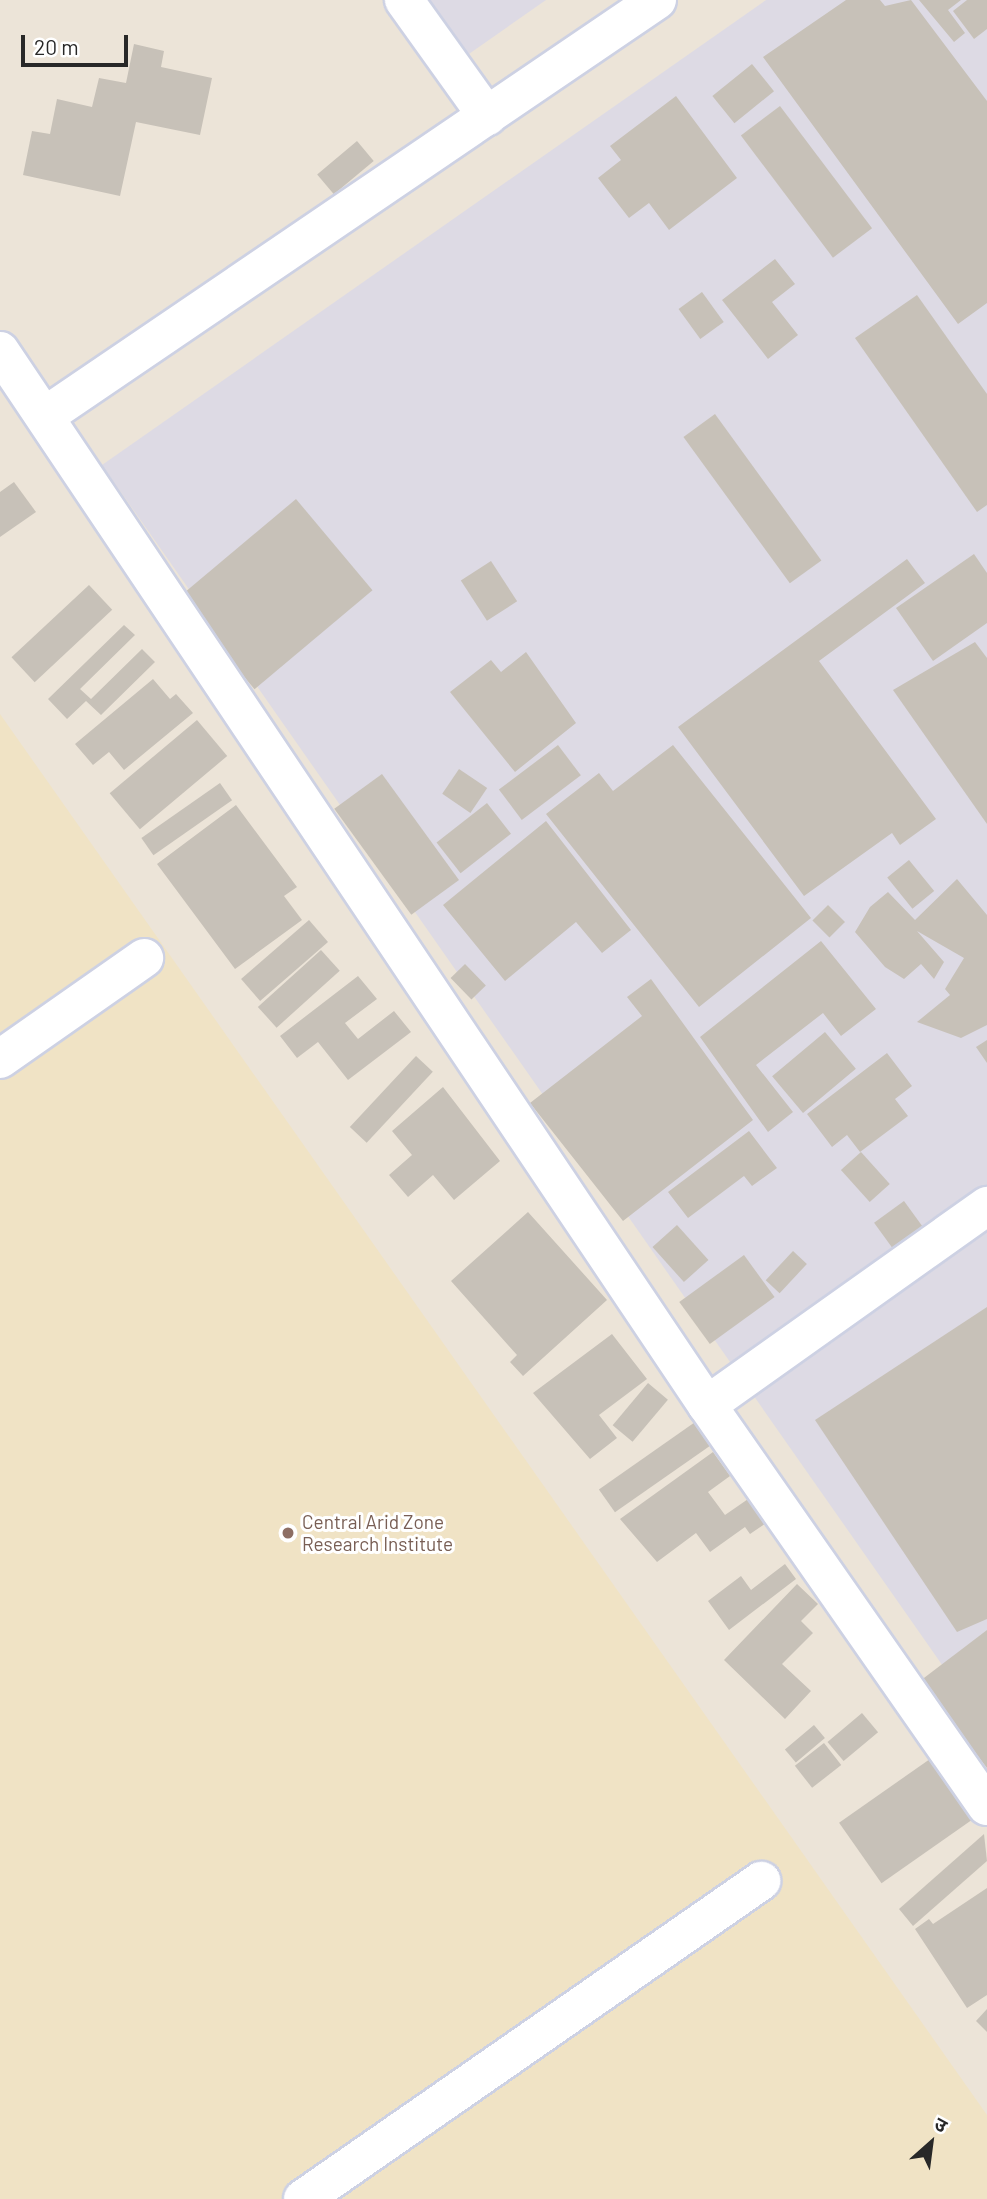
<!DOCTYPE html>
<meta charset="utf-8">
<style>
body{margin:0}
#map{position:relative;width:987px;height:2199px;overflow:hidden;background:#ece4d8;font-family:Barlow,"Noto Sans Devanagari",sans-serif}
div>[style]{position:absolute}
.industrial>*{inset:0;background:#dddae4}
.education>*{inset:0;background:#f0e3c5}
.building>*{inset:0;background:#c7c1b8;transform-origin:0 0}
.roads{filter:drop-shadow(2px 0 #cdd1e3) drop-shadow(-2px 0 #cdd1e3) drop-shadow(0 2px #cdd1e3) drop-shadow(0 -2px #cdd1e3)}
.street>*{height:38px;margin:-19px;padding:0 19px;transform-origin:19px;border-radius:19px;background:#fff}
.dots>*{width:19px;height:19px;translate:-50% -50%;box-sizing:border-box;border:4px solid #fff;border-radius:50%}
span{translate:-50% -50%;white-space:nowrap;text-align:center;line-height:1.15;-webkit-text-stroke:6px #fff;paint-order:stroke}
.education-label{font-size:19px;color:#785e54}
.left{translate:0 -50%;text-align:left}
.north{position:absolute;left:896px;top:2108px;width:70px;height:70px;-webkit-text-stroke:5px #fff;paint-order:stroke;rotate:28deg;font-size:19px;font-weight:700;line-height:28px;text-align:center;color:#282828}
.north::after{content:'';display:block;margin:auto;width:24px;height:32px;background:#282828;clip-path:polygon(50% 0,100% 100%,50% 72%,0 100%)}
.scale{position:absolute;left:21px;top:35px;width:107px;height:32px;box-sizing:border-box;border:4px solid #282828;border-top:0;padding-left:9px;font-size:21px;line-height:24px;white-space:nowrap;color:#282828;-webkit-text-stroke:5px #fff;paint-order:stroke}
</style>
<div id="map">
<div class="industrial">
<div style="clip-path:polygon(427px 0,546px 0,466px 56px)"></div>
<div style="clip-path:polygon(766px 0,987px 0,987px 1729px,102px 465px)"></div>
</div>
<div class="education">
<div style="clip-path:polygon(0 714px,987px 2115px,987px 2199px,0 2199px)"></div>
</div>
<div class="building">
<div style="clip-path:polygon(846px 0,880px 0,885px 6px,911px 0,987px 101px,987px 303px,958px 324px,763px 57px)"></div>
<div style="clip-path:polygon(919px 0,961px 0,948px 10px,965px 33px,954px 42px)"></div>
<div style="clip-path:polygon(967px 0,987px 0,987px 29px,974px 39px,953px 11px)"></div>
<div style="clip-path:polygon(134px 44px,164px 51px,161px 67px,212px 78px,200px 135px,136px 122px,120px 196px,23px 175px,32px 131px,50px 134px,57px 99px,92px 107px,99px 78px,126px 83px)"></div>
<div style="left:752px;top:64px;width:35px;height:51px;rotate:51deg"></div>
<div style="clip-path:polygon(676px 96px,737px 178px,669px 230px,649px 203px,629px 218px,598px 178px,621px 160px,610px 146px)"></div>
<div style="left:780px;top:106px;width:153px;height:49px;rotate:53deg"></div>
<div style="left:357px;top:141px;width:26px;height:52px;rotate:50deg"></div>
<div style="clip-path:polygon(775px 259px,795px 284px,772px 302px,798px 335px,768px 359px,722px 300px)"></div>
<div style="left:702px;top:292px;width:37px;height:29px;rotate:54deg"></div>
<div style="clip-path:polygon(917px 295px,987px 394px,987px 505px,977px 512px,855px 338px)"></div>
<div style="left:715px;top:414px;width:181px;height:39px;rotate:54deg"></div>
<div style="clip-path:polygon(14px 482px,36px 512px,0 537px,0 492px)"></div>
<div style="left:296px;top:499px;width:119px;height:154px;rotate:50deg"></div>
<div style="clip-path:polygon(974px 554px,987px 573px,987px 623px,933px 661px,896px 608px)"></div>
<div style="clip-path:polygon(907px 559px,925px 583px,819px 661px,936px 819px,900px 845px,892px 833px,804px 896px,678px 727px)"></div>
<div style="left:491px;top:561px;width:48px;height:36px;rotate:57deg"></div>
<div style="left:89px;top:585px;width:34px;height:106px;rotate:47deg"></div>
<div style="clip-path:polygon(124px 625px,135px 635px,80px 689px,91px 699px,142px 649px,155px 662px,101px 715px,86px 701px,67px 719px,48px 699px)"></div>
<div style="clip-path:polygon(975px 642px,987px 658px,987px 824px,893px 690px)"></div>
<div style="clip-path:polygon(526px 652px,576px 723px,515px 772px,450px 692px,491px 660px,501px 672px)"></div>
<div style="clip-path:polygon(153px 679px,170px 699px,176px 694px,193px 713px,124px 770px,109px 752px,93px 765px,75px 744px)"></div>
<div style="left:197px;top:720px;width:47px;height:114px;rotate:50deg"></div>
<div style="left:558px;top:745px;width:38px;height:74px;rotate:53deg"></div>
<div style="clip-path:polygon(673px 745px,811px 918px,699px 1007px,546px 814px,599px 773px,613px 791px)"></div>
<div style="left:459px;top:769px;width:34px;height:30px;rotate:34deg"></div>
<div style="left:382px;top:774px;width:131px;height:59px;rotate:54deg"></div>
<div style="left:220px;top:783px;width:21px;height:96px;rotate:55deg"></div>
<div style="left:487px;top:803px;width:39px;height:64px;rotate:52deg"></div>
<div style="clip-path:polygon(236px 805px,297px 887px,284px 896px,302px 920px,235px 969px,157px 864px)"></div>
<div style="clip-path:polygon(546px 821px,631px 930px,602px 953px,576px 922px,505px 981px,443px 905px)"></div>
<div style="left:909px;top:860px;width:40px;height:28px;rotate:51deg"></div>
<div style="clip-path:polygon(957px 879px,987px 915px,987px 1025px,961px 1038px,917px 1022px,950px 995px,945px 989px,964px 958px,917px 931px,944px 962px,934px 979px,921px 964px,904px 979px,885px 967px,855px 932px,870px 907px,888px 892px,915px 920px)"></div>
<div style="left:828px;top:905px;width:24px;height:22px;rotate:45deg"></div>
<div style="left:309px;top:920px;width:29px;height:90px;rotate:49deg"></div>
<div style="clip-path:polygon(821px 941px,876px 1009px,841px 1036px,823px 1013px,756px 1065px,793px 1112px,768px 1132px,700px 1037px)"></div>
<div style="left:321px;top:950px;width:28px;height:85px;rotate:48deg"></div>
<div style="left:465px;top:964px;width:30px;height:20px;rotate:46deg"></div>
<div style="clip-path:polygon(358px 976px,377px 999px,345px 1023px,358px 1039px,394px 1011px,411px 1032px,348px 1080px,318px 1042px,297px 1058px,280px 1036px)"></div>
<div style="clip-path:polygon(651px 979px,753px 1120px,623px 1221px,530px 1103px,642px 1016px,627px 997px)"></div>
<div style="left:825px;top:1032px;width:48px;height:69px;rotate:50deg"></div>
<div style="clip-path:polygon(987px 1040px,987px 1063px,976px 1047px)"></div>
<div style="clip-path:polygon(887px 1053px,912px 1086px,895px 1099px,908px 1116px,860px 1152px,847px 1135px,832px 1147px,807px 1114px)"></div>
<div style="left:416px;top:1056px;width:23px;height:97px;rotate:43deg"></div>
<div style="clip-path:polygon(443px 1087px,500px 1161px,454px 1200px,433px 1175px,408px 1197px,389px 1175px,412px 1155px,392px 1131px)"></div>
<div style="clip-path:polygon(749px 1131px,777px 1168px,752px 1186px,744px 1176px,688px 1218px,668px 1192px)"></div>
<div style="left:861px;top:1152px;width:43px;height:27px;rotate:48deg"></div>
<div style="left:904px;top:1201px;width:34px;height:37px;rotate:54deg"></div>
<div style="clip-path:polygon(528px 1212px,607px 1300px,523px 1376px,510px 1362px,517px 1355px,451px 1281px)"></div>
<div style="left:677px;top:1225px;width:47px;height:33px;rotate:48deg"></div>
<div style="left:793px;top:1251px;width:19px;height:40px;rotate:43deg"></div>
<div style="left:744px;top:1255px;width:52px;height:80px;rotate:54deg"></div>
<div style="clip-path:polygon(987px 1307px,987px 1619px,957px 1632px,815px 1420px)"></div>
<div style="clip-path:polygon(612px 1334px,647px 1379px,599px 1415px,617px 1438px,590px 1459px,533px 1393px)"></div>
<div style="left:648px;top:1383px;width:26px;height:55px;rotate:40deg"></div>
<div style="left:698px;top:1420px;width:28px;height:121px;rotate:55deg"></div>
<div style="clip-path:polygon(713px 1452px,730px 1476px,708px 1492px,725px 1515px,751px 1497px,769px 1521px,750px 1534px,745px 1527px,710px 1552px,696px 1533px,657px 1562px,620px 1519px)"></div>
<div style="clip-path:polygon(785px 1564px,796px 1579px,729px 1630px,708px 1601px,741px 1576px,751px 1590px)"></div>
<div style="clip-path:polygon(797px 1584px,818px 1604px,801px 1621px,813px 1633px,782px 1664px,811px 1691px,785px 1719px,724px 1660px)"></div>
<div style="clip-path:polygon(987px 1630px,987px 1768px,920px 1681px)"></div>
<div style="left:862px;top:1713px;width:25px;height:45px;rotate:50deg"></div>
<div style="left:814px;top:1725px;width:17px;height:38px;rotate:50deg"></div>
<div style="left:824px;top:1743px;width:28px;height:37px;rotate:52deg"></div>
<div style="left:930px;top:1759px;width:74px;height:111px;rotate:55deg"></div>
<div style="clip-path:polygon(984px 1834px,987px 1861px,913px 1926px,899px 1909px)"></div>
<div style="clip-path:polygon(987px 1888px,987px 1995px,967px 2008px,915px 1929px,929px 1919px,933px 1924px)"></div>
<div style="clip-path:polygon(987px 2009px,987px 2032px,976px 2021px)"></div>
</div>
<div class="roads">
<div class="street">
<div style="left:404px;top:0;width:143px;rotate:54.4deg"></div>
<div style="left:0;top:351px;width:1269px;rotate:56.15deg"></div>
<div style="left:707px;top:1405px;width:489px;rotate:55.1deg"></div>
<div style="left:45px;top:416px;width:740px;rotate:-34.21deg"></div>
<div style="left:0;top:1059px;width:176px;rotate:-35deg"></div>
<div style="left:707px;top:1405px;width:344px;rotate:-35.4deg"></div>
<div style="left:303px;top:2199px;width:558px;rotate:-34.77deg"></div>
</div>
</div>
<div class="dots">
<div style="left:288px;top:1533px;background:#8d6e63"></div>
</div>
<div class="education-label">
<span class="left" style="left:302px;top:1533px">Central Arid Zone<br>Research Institute</span>
</div>
<div class="north">उ</div>
<div class="scale">20 m</div>
</div>
